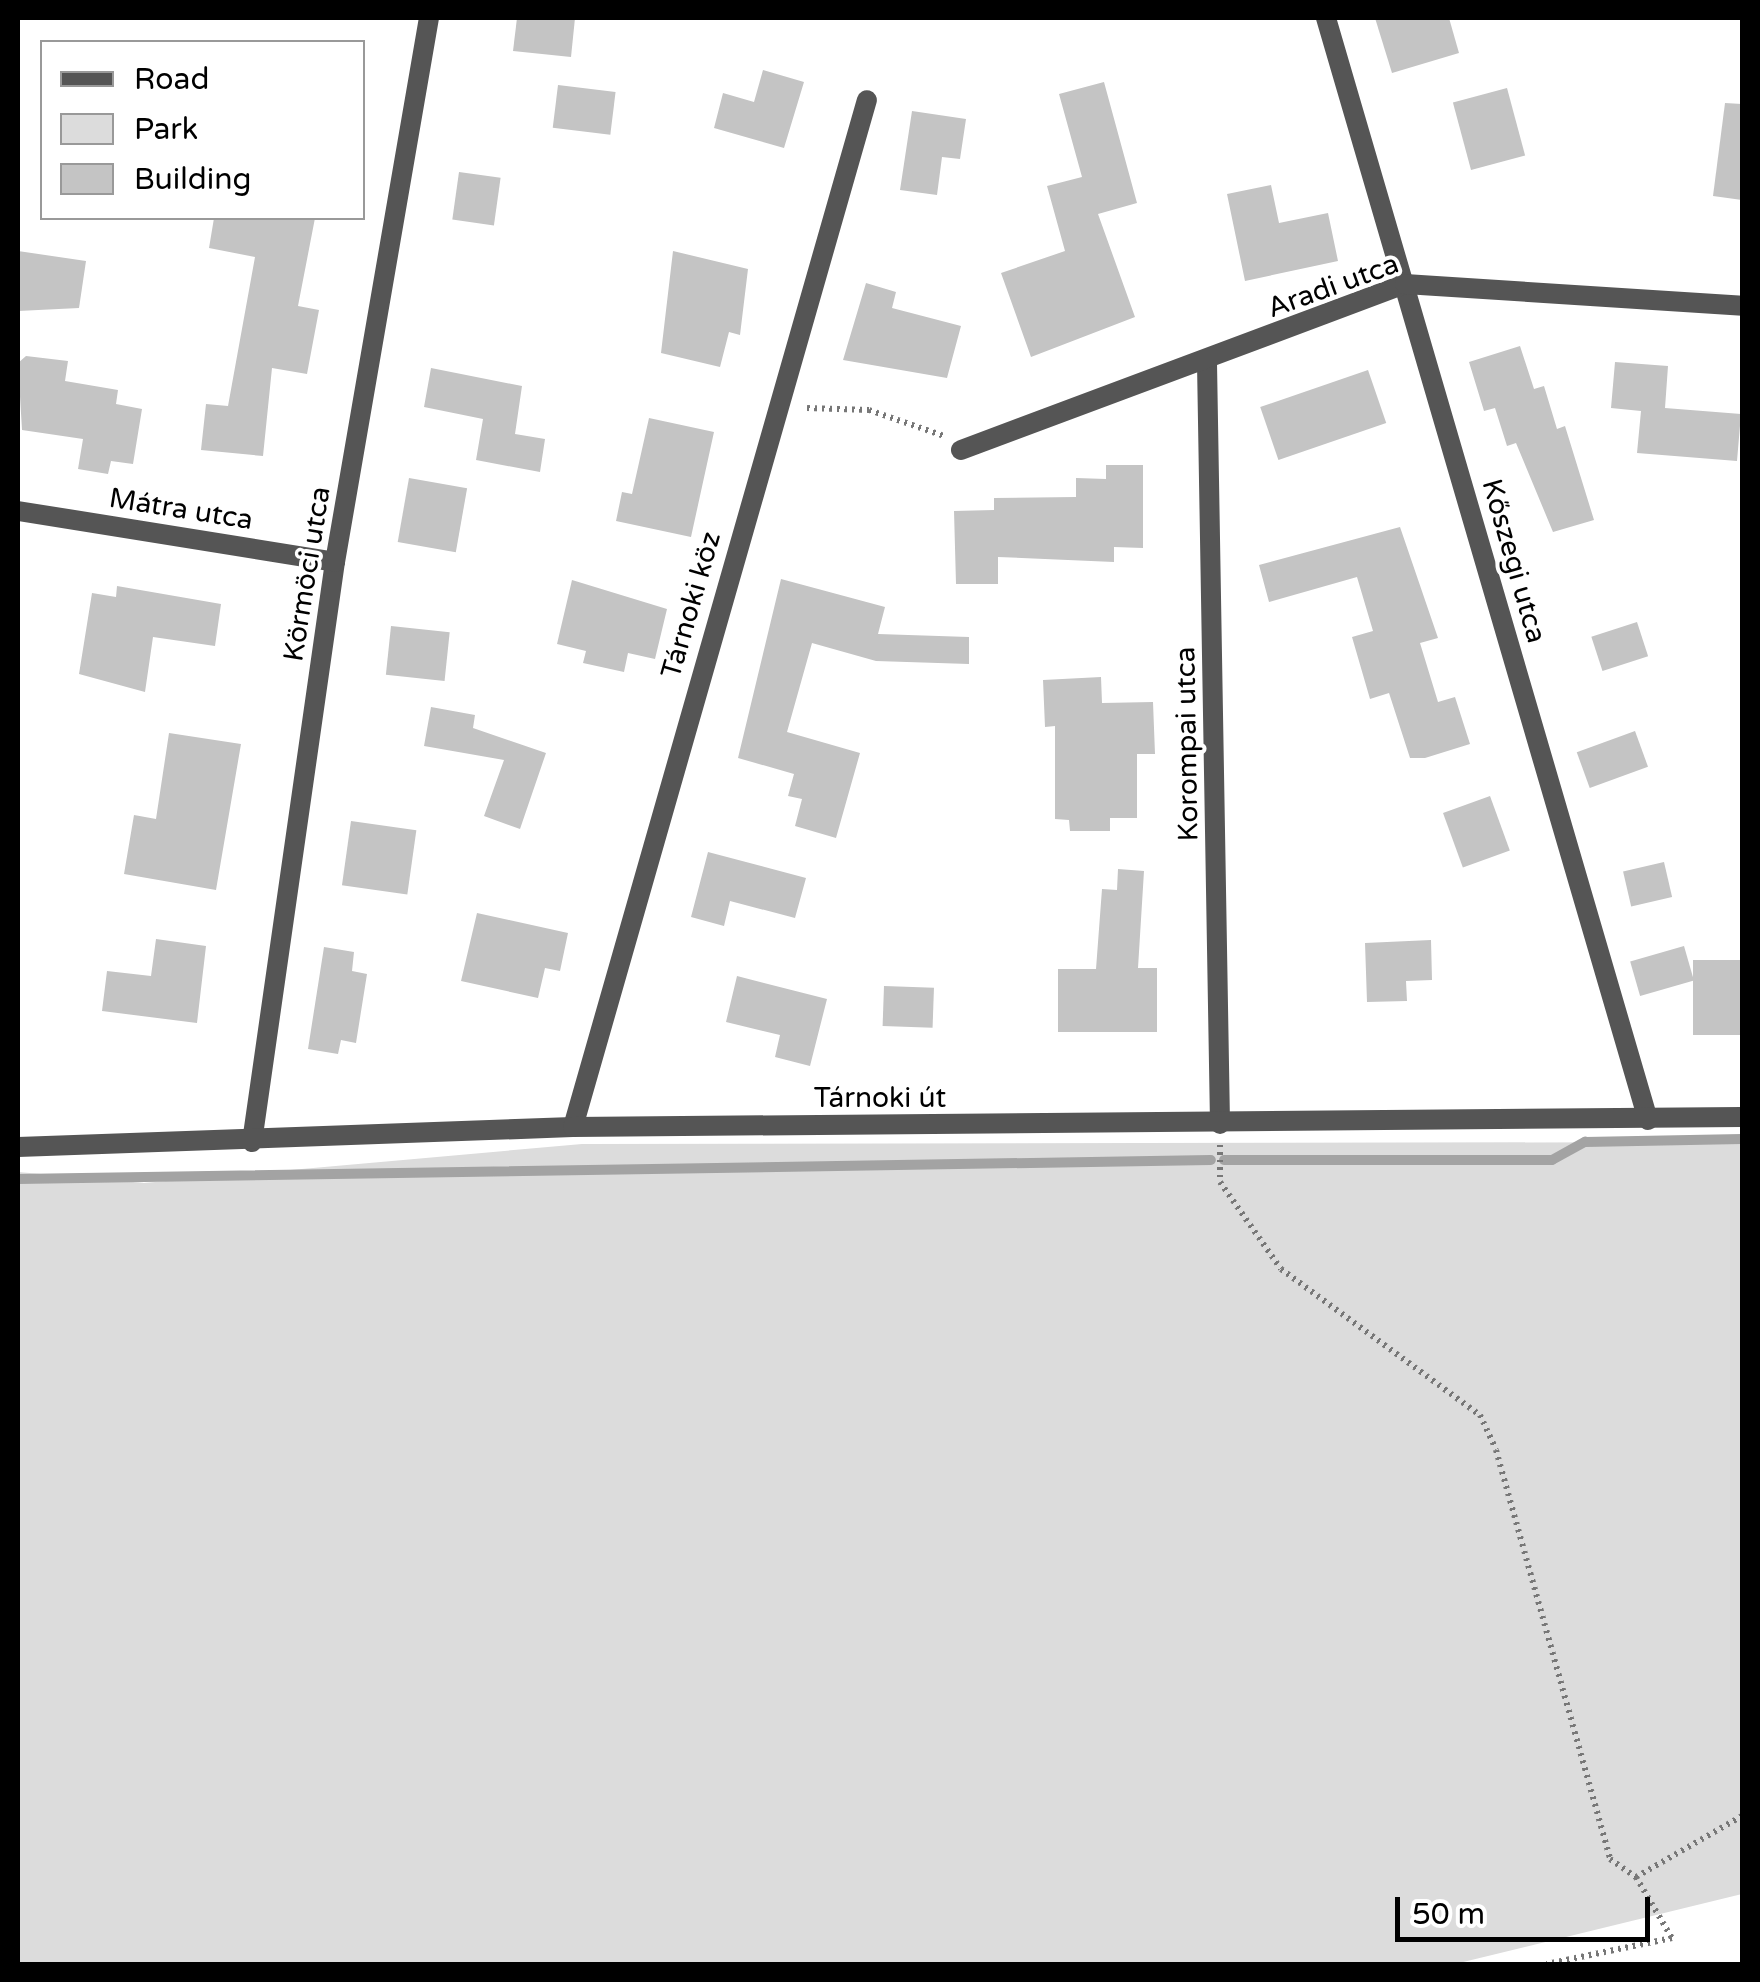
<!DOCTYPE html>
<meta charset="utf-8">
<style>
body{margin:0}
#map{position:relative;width:1760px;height:1982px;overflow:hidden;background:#fff;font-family:"Varela Round",sans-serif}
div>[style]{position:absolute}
.green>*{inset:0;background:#dcdcdc}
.stream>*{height:10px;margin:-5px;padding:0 5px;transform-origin:5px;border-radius:5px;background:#a3a3a3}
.building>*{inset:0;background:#c4c4c4;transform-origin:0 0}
.path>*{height:6px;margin-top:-3px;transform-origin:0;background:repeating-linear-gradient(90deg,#777 0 2.5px,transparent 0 7.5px)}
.street>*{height:20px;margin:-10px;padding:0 10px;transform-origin:10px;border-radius:10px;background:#555}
span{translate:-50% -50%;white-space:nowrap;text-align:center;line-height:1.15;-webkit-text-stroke:8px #fff;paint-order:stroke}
.street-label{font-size:28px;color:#000}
.frame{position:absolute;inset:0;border:20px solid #000;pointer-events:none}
.legend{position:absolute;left:40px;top:40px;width:325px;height:180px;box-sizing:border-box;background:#fff;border:2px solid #999;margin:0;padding:12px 18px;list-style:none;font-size:30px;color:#000}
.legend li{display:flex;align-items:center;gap:20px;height:50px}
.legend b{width:50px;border:2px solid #999}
.scale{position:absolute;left:1395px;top:1897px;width:255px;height:45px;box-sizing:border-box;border:5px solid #000;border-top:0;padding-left:12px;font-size:30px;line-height:35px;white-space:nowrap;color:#000;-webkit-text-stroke:8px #fff;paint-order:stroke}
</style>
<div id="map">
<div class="green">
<div style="clip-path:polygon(1742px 1142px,1742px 1894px,1455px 1964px,18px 1964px,18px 1172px,144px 1183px,582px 1144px)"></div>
</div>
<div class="stream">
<div style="left:1224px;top:1160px;width:328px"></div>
<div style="left:1552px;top:1160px;width:38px;rotate:-29deg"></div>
<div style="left:1585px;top:1142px;width:157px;rotate:-1.1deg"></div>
<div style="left:18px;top:1179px;width:1193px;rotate:-0.91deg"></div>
</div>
<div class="building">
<div style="clip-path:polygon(517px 18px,575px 18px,571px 57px,513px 51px)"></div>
<div style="clip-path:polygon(1375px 18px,1449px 18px,1459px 53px,1392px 73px)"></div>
<div style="clip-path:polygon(763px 70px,804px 82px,784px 148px,714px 128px,723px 93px,754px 102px)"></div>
<div style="clip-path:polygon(1104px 82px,1137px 203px,1098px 214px,1135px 317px,1031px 357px,1001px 273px,1065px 251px,1047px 186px,1082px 177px,1059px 94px)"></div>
<div style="left:558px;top:85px;width:58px;height:43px;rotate:7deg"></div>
<div style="left:1507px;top:88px;width:70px;height:56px;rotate:75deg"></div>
<div style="clip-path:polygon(1725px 103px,1742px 104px,1742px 200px,1713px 196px)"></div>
<div style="clip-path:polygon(912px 111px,966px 119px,960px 159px,942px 157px,937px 195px,900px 190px)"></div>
<div style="left:459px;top:172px;width:42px;height:48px;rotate:8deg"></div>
<div style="clip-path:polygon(1271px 185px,1279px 223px,1328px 213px,1338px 261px,1245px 281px,1227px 194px)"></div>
<div style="clip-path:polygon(214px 218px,315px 218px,298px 306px,319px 310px,307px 374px,272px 368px,263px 456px,201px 450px,206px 404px,228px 406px,255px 257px,209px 248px)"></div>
<div style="clip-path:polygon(18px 251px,86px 261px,79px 308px,18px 311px)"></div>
<div style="clip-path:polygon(673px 251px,748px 269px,740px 335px,729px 332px,720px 367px,661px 353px)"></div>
<div style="clip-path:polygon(866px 283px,896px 292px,892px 308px,961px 326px,947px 378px,843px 360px)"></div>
<div style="clip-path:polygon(1520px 346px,1534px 389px,1544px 386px,1557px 429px,1565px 426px,1594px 520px,1553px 532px,1516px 443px,1507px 446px,1495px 408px,1484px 411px,1469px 362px)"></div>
<div style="clip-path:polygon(26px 356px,68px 361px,65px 381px,118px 390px,116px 404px,142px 409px,133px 464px,111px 461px,108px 474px,78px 469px,83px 439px,22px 430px,18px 363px)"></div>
<div style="clip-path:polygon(1615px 362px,1668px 366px,1665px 408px,1741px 414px,1737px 461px,1637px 453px,1641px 411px,1611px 408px)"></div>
<div style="clip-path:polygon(431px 368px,522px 386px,515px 434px,545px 439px,540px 472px,476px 460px,483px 419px,424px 407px)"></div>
<div style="left:1368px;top:370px;width:56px;height:114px;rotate:71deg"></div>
<div style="clip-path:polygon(649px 418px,714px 432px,691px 537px,616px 521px,622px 492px,632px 494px)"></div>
<div style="clip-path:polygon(1106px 465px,1143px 465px,1143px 548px,1114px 547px,1114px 562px,998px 557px,998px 584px,956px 584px,954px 511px,994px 510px,994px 498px,1076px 497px,1076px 478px,1106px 479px)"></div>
<div style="left:409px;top:478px;width:59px;height:65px;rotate:10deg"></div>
<div style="clip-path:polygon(1400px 527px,1438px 638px,1420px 643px,1438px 702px,1455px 697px,1470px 744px,1425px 758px,1410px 758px,1389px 693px,1370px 699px,1352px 637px,1373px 631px,1357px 577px,1269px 602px,1259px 565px)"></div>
<div style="clip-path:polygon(781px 579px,885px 607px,878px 634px,969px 637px,969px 664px,876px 661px,812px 643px,787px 732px,860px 753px,836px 838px,795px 826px,802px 799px,788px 796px,794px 774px,738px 758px)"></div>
<div style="clip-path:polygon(572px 580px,667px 609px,655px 659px,628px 653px,624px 672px,583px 663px,586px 651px,557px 644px)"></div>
<div style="clip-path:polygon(117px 586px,221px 604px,215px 646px,153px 637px,145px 692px,79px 674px,92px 593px,116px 597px)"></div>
<div style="left:1637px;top:622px;width:36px;height:48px;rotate:72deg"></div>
<div style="left:391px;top:626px;width:59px;height:49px;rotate:6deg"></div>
<div style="clip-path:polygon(1101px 677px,1102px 703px,1153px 702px,1155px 754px,1137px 754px,1137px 818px,1110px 818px,1110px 831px,1070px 831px,1069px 820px,1055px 819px,1055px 726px,1045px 727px,1043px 680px)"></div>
<div style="clip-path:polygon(431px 707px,475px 715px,473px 728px,546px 753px,520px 829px,484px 816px,504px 760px,424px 746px)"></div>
<div style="left:1635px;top:731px;width:38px;height:62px;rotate:70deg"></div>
<div style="clip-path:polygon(169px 733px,241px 744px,216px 890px,124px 874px,134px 815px,156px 819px)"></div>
<div style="left:1490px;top:796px;width:58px;height:50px;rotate:70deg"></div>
<div style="left:351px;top:821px;width:66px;height:65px;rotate:8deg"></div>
<div style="clip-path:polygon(708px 852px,806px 878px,795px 918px,730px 901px,724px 926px,691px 917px)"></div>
<div style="left:1664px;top:862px;width:36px;height:42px;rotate:77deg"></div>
<div style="clip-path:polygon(1118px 869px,1144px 871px,1138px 968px,1157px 968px,1157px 1032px,1058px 1032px,1058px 969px,1096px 969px,1102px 889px,1117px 890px)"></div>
<div style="clip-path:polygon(477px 913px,568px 933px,560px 971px,545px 968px,538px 998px,461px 981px)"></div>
<div style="clip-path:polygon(156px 939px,206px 946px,197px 1023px,102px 1011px,107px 971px,151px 976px)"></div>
<div style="clip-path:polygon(1431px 940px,1432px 980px,1406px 981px,1407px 1001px,1367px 1002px,1365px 943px)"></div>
<div style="left:1684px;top:946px;width:36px;height:56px;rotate:74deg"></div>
<div style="clip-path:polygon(324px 947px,354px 952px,352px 971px,367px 974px,356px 1043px,341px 1040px,338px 1054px,308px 1049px)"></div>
<div style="left:1742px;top:960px;width:75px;height:49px;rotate:90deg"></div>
<div style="clip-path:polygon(737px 976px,827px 999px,810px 1066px,775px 1057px,780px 1035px,726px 1022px)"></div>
<div style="left:884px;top:986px;width:50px;height:40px;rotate:2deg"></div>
</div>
<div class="path">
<div style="left:807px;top:408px;width:62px;rotate:1.8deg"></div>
<div style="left:869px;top:410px;width:79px;rotate:19.1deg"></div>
<div style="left:1220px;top:1145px;width:37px;rotate:90deg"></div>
<div style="left:1220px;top:1182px;width:106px;rotate:55deg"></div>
<div style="left:1281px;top:1269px;width:247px;rotate:36.3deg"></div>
<div style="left:1480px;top:1415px;width:38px;rotate:65deg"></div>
<div style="left:1496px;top:1450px;width:425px;rotate:74.4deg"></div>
<div style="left:1610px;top:1859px;width:32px;rotate:35deg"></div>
<div style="left:1636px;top:1877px;width:71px;rotate:59.5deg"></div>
<div style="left:1672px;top:1938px;width:128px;rotate:168.3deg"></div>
<div style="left:1636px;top:1877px;width:122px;rotate:-29.9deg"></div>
</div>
<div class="street">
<div style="left:1326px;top:18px;width:1148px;rotate:73.71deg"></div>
<div style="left:1207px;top:363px;width:761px;rotate:89.02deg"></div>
<div style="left:961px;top:450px;width:474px;rotate:-20.5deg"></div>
<div style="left:1405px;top:284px;width:338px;rotate:3.7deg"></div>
<div style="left:18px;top:511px;width:321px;rotate:9.1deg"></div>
<div style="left:573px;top:1127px;width:1068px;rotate:-74.03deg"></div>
<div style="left:252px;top:1142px;width:586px;rotate:-81.86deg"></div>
<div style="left:335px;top:562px;width:552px;rotate:-80.2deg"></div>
<div style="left:18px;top:1147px;width:555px;rotate:-2.06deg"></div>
<div style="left:573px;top:1127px;width:1169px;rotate:-0.49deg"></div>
</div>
<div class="street-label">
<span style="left:1333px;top:286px;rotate:-20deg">Aradi utca</span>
<span style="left:181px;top:509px;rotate:9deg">Mátra utca</span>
<span style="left:1514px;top:561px;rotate:74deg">Kőszegi utca</span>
<span style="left:307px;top:574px;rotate:-81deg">Körmöci utca</span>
<span style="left:691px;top:605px;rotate:-74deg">Tárnoki köz</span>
<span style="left:1187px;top:744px;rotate:-91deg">Korompai utca</span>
<span style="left:880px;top:1098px">Tárnoki út</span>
</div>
<div class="frame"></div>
<ul class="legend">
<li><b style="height:12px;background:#555"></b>Road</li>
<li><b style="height:28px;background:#dcdcdc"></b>Park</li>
<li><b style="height:28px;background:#c4c4c4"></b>Building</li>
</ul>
<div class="scale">50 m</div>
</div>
